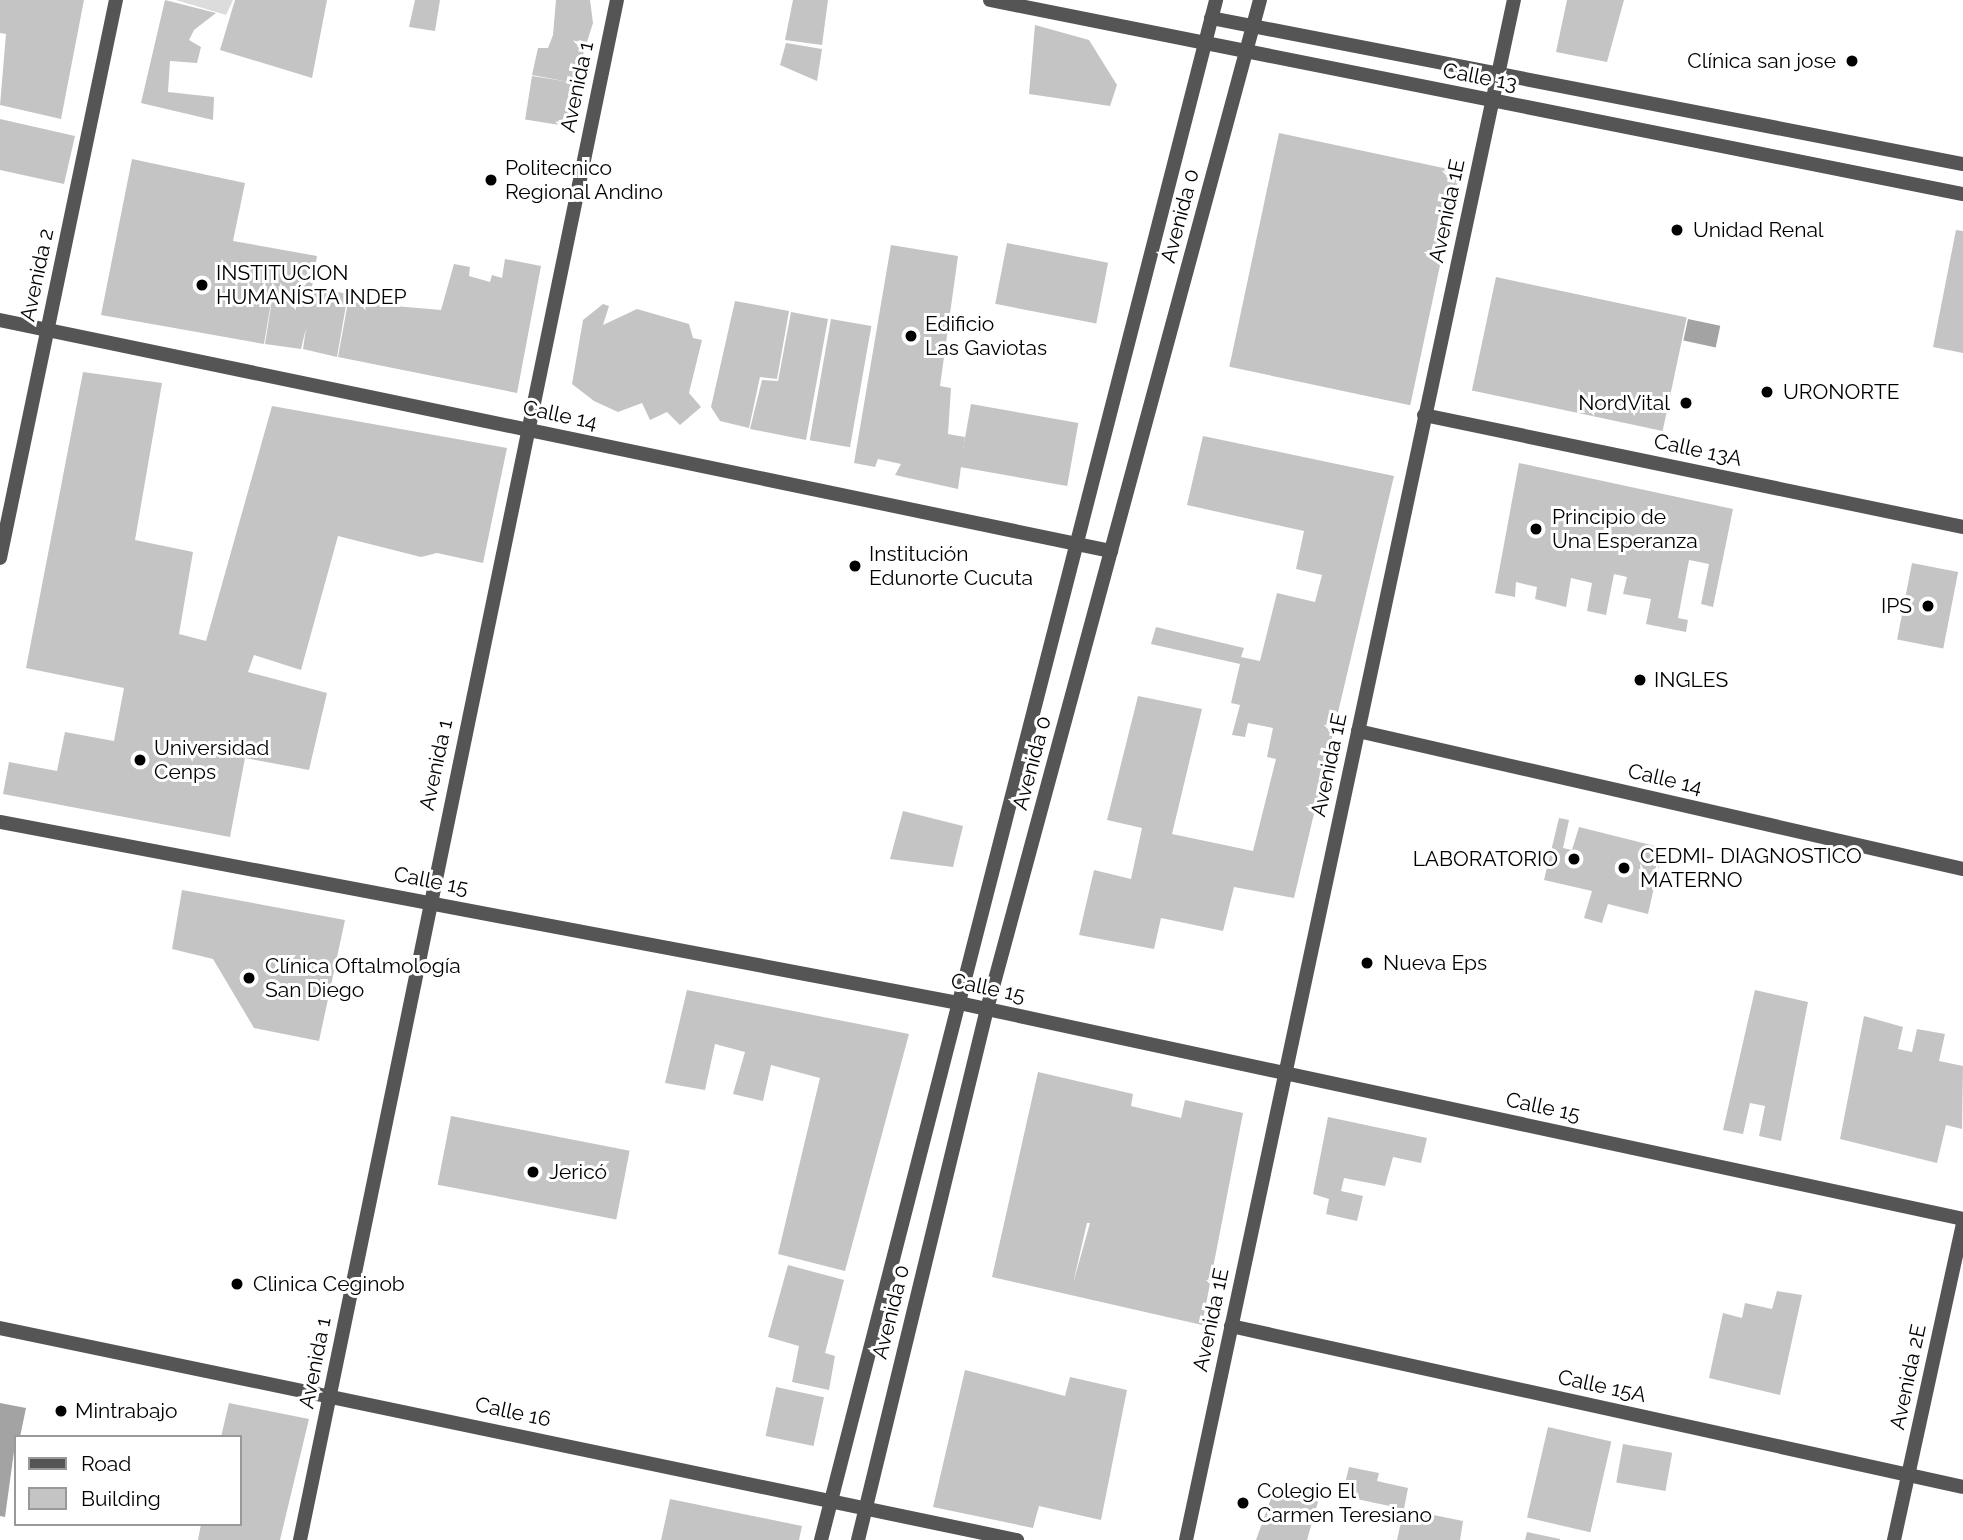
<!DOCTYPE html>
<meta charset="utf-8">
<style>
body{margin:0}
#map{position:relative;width:1963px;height:1540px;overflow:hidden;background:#fff;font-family:Raleway,sans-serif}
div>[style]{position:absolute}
.green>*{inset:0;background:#dcdcdc}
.water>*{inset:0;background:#a3a3a3;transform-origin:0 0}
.building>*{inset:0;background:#c4c4c4;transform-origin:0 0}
.minor>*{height:14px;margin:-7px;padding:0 7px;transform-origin:7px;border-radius:7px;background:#555}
.tertiary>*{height:14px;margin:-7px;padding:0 7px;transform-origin:7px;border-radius:7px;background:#555}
.dots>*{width:19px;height:19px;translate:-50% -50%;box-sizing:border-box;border:4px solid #fff;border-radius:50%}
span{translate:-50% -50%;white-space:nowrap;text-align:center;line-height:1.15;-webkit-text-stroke:6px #fff;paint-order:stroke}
.poi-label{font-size:21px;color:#000}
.right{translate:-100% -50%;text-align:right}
.left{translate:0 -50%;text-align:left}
.street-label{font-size:21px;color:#000}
.legend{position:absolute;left:14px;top:1435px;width:228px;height:91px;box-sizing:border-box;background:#fff;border:2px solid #999;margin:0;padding:9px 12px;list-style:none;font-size:21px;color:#000}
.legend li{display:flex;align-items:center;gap:14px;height:35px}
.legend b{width:35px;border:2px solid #999}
</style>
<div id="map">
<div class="green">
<div style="clip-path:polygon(176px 0,233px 0,226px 15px)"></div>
</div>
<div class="water">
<div style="left:1688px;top:319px;width:33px;height:22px;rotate:12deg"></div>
<div style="clip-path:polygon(0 1403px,26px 1408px,20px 1437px,16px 1437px,5px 1517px,0 1516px)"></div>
</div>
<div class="building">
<div style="clip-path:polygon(0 0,84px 0,61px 119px,0 105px,6px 34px,0 33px)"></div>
<div style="clip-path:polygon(165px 0,216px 13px,194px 30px,189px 40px,201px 47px,197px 63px,170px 61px,168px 92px,214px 97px,213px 120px,141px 103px)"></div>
<div style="clip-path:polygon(235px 0,327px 0,312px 78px,220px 50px)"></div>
<div style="clip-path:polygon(415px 0,440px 0,435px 31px,409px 27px)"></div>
<div style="clip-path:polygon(556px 0,590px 0,593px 23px,574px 83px,532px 75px,538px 48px,548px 48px,553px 35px)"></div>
<div style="clip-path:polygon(793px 0,828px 0,822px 45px,785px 40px)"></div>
<div style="clip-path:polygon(1567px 0,1624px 0,1607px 62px,1556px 52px)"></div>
<div style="clip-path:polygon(1035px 25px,1089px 40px,1117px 85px,1110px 106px,1029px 94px)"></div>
<div style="clip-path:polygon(786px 43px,822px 49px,817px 81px,780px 65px)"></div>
<div style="left:532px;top:76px;width:43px;height:44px;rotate:9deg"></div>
<div style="clip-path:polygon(0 119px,75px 136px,64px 184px,0 170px)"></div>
<div style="left:1279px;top:133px;width:185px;height:239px;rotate:12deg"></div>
<div style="clip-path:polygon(132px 159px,245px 183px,233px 241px,317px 256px,312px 287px,348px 294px,337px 357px,303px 349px,306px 328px,301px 349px,265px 344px,278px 262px,264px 344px,101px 315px)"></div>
<div style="clip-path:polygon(1956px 230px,1963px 231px,1963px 353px,1933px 347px)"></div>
<div style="left:1007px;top:243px;width:103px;height:62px;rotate:11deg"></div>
<div style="clip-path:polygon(891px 245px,958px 256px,940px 386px,951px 388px,948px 434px,965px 437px,958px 489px,895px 475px,901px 464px,878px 459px,875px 467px,854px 463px)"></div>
<div style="clip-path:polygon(505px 259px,541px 266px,517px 393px,338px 357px,348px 302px,441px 310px,454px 264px,470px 267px,469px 276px,490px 282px,492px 275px,502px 278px)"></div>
<div style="left:1496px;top:277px;width:195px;height:116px;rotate:12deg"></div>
<div style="clip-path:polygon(735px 301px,789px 311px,777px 379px,760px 377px,749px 428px,720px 421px,711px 407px)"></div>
<div style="clip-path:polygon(603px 304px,609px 306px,603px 325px,637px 309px,689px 324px,693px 338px,702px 340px,689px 393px,701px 407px,680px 425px,667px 412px,650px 420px,642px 403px,618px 412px,594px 401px,572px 384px,583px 320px)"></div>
<div style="clip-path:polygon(791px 312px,828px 319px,806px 440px,750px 429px,762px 380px,778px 381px)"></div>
<div style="left:831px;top:319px;width:41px;height:123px;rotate:10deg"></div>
<div style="clip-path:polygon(83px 372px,162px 383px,135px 540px,193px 552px,179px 634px,206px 641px,272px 406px,507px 448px,483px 563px,437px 553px,421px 557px,338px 536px,301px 670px,254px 655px,248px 672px,327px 693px,309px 770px,245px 758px,230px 837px,3px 794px,9px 762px,57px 771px,65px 732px,114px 741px,124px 688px,26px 668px)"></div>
<div style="left:971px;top:404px;width:109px;height:64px;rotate:10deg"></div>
<div style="clip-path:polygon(1203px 436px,1394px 476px,1294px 898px,1234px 887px,1223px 931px,1161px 918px,1154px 949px,1079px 935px,1094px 870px,1131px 879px,1142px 828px,1107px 820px,1138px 696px,1202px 709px,1172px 834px,1253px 851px,1276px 759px,1267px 757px,1273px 728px,1248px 723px,1245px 737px,1232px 735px,1240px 705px,1231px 703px,1240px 664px,1151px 644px,1156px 627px,1244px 648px,1241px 657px,1260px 661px,1277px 593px,1315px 602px,1322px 575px,1296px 569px,1304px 531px,1187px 505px)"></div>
<div style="clip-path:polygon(1519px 463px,1733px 509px,1713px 607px,1701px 604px,1709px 564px,1689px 560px,1678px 618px,1688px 620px,1686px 632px,1646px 624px,1651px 599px,1623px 594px,1627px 577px,1614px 574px,1606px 615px,1587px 611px,1592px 583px,1571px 578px,1566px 607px,1535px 599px,1537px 587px,1516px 582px,1515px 597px,1495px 593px)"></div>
<div style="left:1912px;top:563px;width:47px;height:78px;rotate:11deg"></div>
<div style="clip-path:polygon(903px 811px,963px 826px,953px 867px,890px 859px)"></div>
<div style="clip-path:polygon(1559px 818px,1569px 820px,1563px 848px,1572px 850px,1579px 827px,1663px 848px,1648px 914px,1608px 904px,1602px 923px,1584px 918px,1592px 891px,1544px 880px)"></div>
<div style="clip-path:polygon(182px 890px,345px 920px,319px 1041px,254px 1028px,213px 959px,172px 949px)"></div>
<div style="clip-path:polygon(687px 990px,909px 1034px,845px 1271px,778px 1254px,820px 1078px,771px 1065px,763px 1101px,733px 1094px,745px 1052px,715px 1044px,705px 1090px,665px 1083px)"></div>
<div style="clip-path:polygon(1755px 990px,1808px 1002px,1781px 1141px,1759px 1136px,1765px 1106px,1750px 1103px,1743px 1134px,1723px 1130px)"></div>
<div style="clip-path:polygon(1864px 1016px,1903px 1027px,1898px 1049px,1912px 1052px,1917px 1029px,1945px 1034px,1939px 1061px,1963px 1066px,1962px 1129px,1946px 1125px,1937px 1163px,1840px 1139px)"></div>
<div style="clip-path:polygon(evenodd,1038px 1072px,1133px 1094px,1131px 1106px,1181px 1118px,1185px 1100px,1243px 1113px,1202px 1325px,992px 1277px,1038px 1072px,1087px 1223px,1090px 1223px,1074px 1280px,1074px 1279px,1087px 1223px)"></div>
<div style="left:451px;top:1116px;width:182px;height:70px;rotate:11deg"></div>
<div style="clip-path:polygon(1328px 1117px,1427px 1138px,1421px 1163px,1393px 1157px,1385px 1186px,1344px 1178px,1341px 1191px,1363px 1196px,1357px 1221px,1326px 1214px,1329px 1199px,1313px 1194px)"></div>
<div style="clip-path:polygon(788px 1265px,844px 1280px,825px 1353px,835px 1356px,829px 1390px,792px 1382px,799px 1346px,768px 1337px)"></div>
<div style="clip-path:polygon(1777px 1291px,1802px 1295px,1780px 1395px,1709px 1378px,1723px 1313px,1742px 1318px,1745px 1303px,1772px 1309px)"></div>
<div style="clip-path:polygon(965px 1370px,1065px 1396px,1070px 1377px,1127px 1390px,1101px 1520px,1039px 1506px,1033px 1528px,933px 1507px)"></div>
<div style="left:776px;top:1387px;width:49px;height:50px;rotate:12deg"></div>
<div style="clip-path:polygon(229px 1403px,309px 1419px,280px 1540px,198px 1540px,201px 1524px,240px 1524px,240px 1437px,221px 1437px)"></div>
<div style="left:1548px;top:1427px;width:65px;height:93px;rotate:13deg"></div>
<div style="left:1623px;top:1444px;width:50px;height:39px;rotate:10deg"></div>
<div style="clip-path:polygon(1349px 1467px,1379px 1473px,1377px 1481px,1408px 1488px,1404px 1509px,1342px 1496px)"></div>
<div style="clip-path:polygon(1307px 1491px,1318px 1502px,1307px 1540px,1256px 1540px,1273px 1493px,1300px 1501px)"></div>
<div style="clip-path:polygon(670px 1499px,802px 1526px,799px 1540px,661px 1540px)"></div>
<div style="clip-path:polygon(1404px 1509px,1463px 1521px,1460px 1540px,1397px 1540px)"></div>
<div style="clip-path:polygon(1527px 1532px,1560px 1539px,1560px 1540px,1525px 1540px)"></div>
</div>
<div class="minor">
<div style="left:990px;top:0;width:992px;rotate:11.28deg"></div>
<div style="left:1211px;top:18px;width:766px;rotate:10.99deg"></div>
<div style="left:0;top:320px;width:1135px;rotate:11.75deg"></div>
<div style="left:1424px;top:415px;width:551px;rotate:11.74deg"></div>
<div style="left:0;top:558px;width:570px;rotate:-78.26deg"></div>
<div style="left:1358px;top:731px;width:621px;rotate:12.85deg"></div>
<div style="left:0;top:822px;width:976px;rotate:10.69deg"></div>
<div style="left:959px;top:1003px;width:1027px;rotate:12.14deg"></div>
<div style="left:1231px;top:1326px;width:749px;rotate:12.4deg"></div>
<div style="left:0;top:1328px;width:1039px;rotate:11.78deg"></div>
<div style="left:1186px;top:1540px;width:1575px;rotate:-77.98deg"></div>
<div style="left:1894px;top:1540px;width:324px;rotate:-77.7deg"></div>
</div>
<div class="tertiary">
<div style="left:300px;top:1540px;width:1572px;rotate:-78.37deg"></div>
<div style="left:821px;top:1540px;width:1590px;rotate:-75.61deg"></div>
<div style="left:858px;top:1540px;width:546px;rotate:-76.35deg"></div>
<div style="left:987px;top:1009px;width:1045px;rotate:-74.86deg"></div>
</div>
<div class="dots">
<div style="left:1852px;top:61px;background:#000"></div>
<div style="left:491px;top:180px;background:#000"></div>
<div style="left:1677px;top:230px;background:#000"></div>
<div style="left:202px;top:285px;background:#000"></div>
<div style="left:911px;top:336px;background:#000"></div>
<div style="left:1767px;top:392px;background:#000"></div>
<div style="left:1686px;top:403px;background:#000"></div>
<div style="left:1536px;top:529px;background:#000"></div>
<div style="left:855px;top:566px;background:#000"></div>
<div style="left:1928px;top:606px;background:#000"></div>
<div style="left:1640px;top:680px;background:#000"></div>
<div style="left:140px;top:760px;background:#000"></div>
<div style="left:1574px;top:859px;background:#000"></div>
<div style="left:1624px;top:868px;background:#000"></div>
<div style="left:1367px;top:963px;background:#000"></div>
<div style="left:249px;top:978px;background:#000"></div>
<div style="left:533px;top:1172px;background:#000"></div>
<div style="left:237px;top:1284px;background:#000"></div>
<div style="left:61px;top:1411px;background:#000"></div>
<div style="left:1243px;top:1503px;background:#000"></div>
</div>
<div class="poi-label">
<span class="right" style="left:1836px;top:61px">Clínica san jose</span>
<span class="left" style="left:505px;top:180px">Politecnico<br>Regional Andino</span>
<span class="left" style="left:1693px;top:230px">Unidad Renal</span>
<span class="left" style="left:216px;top:285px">INSTITUCION<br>HUMANÍSTA INDEP</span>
<span class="left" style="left:925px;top:336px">Edificio<br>Las Gaviotas</span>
<span class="left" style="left:1783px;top:392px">URONORTE</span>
<span class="right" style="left:1670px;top:403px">NordVital</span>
<span class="left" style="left:1552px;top:529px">Principio de<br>Una Esperanza</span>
<span class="left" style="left:869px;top:566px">Institución<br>Edunorte Cucuta</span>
<span class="right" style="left:1912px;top:606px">IPS</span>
<span class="left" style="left:1654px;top:680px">INGLES</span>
<span class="left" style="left:154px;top:760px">Universidad<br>Cenps</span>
<span class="left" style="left:1640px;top:868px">CEDMI- DIAGNOSTICO<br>MATERNO</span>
<span class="right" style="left:1558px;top:859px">LABORATORIO</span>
<span class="left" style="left:1383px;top:963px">Nueva Eps</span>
<span class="left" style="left:265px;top:978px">Clínica Oftalmología<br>San Diego</span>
<span class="left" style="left:549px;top:1172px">Jericó</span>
<span class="left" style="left:253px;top:1284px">Clinica Ceginob</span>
<span class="left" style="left:75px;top:1411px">Mintrabajo</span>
<span class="left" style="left:1257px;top:1503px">Colegio El<br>Carmen Teresiano</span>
</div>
<div class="street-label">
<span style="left:1480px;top:77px;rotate:11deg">Calle 13</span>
<span style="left:577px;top:87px;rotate:-78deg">Avenida 1</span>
<span style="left:1447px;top:211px;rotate:-78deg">Avenida 1E</span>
<span style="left:1180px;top:216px;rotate:-75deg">Avenida 0</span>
<span style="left:37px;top:275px;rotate:-78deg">Avenida 2</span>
<span style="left:560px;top:415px;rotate:12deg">Calle 14</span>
<span style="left:1698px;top:450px;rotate:12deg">Calle 13A</span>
<span style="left:1032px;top:763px;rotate:-75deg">Avenida 0</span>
<span style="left:436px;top:765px;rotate:-78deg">Avenida 1</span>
<span style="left:1329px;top:765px;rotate:-78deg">Avenida 1E</span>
<span style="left:1665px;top:779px;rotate:13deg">Calle 14</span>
<span style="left:431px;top:881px;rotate:11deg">Calle 15</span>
<span style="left:988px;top:988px;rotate:12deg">Calle 15</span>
<span style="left:1543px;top:1107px;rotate:12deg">Calle 15</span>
<span style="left:891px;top:1312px;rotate:-76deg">Avenida 0</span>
<span style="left:1211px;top:1320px;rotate:-78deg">Avenida 1E</span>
<span style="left:315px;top:1363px;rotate:-79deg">Avenida 1</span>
<span style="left:1908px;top:1377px;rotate:-78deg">Avenida 2E</span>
<span style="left:1602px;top:1386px;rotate:12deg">Calle 15A</span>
<span style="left:513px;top:1412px;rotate:12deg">Calle 16</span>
</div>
<ul class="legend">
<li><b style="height:9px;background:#555"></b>Road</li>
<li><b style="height:19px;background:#c4c4c4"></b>Building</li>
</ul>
</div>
